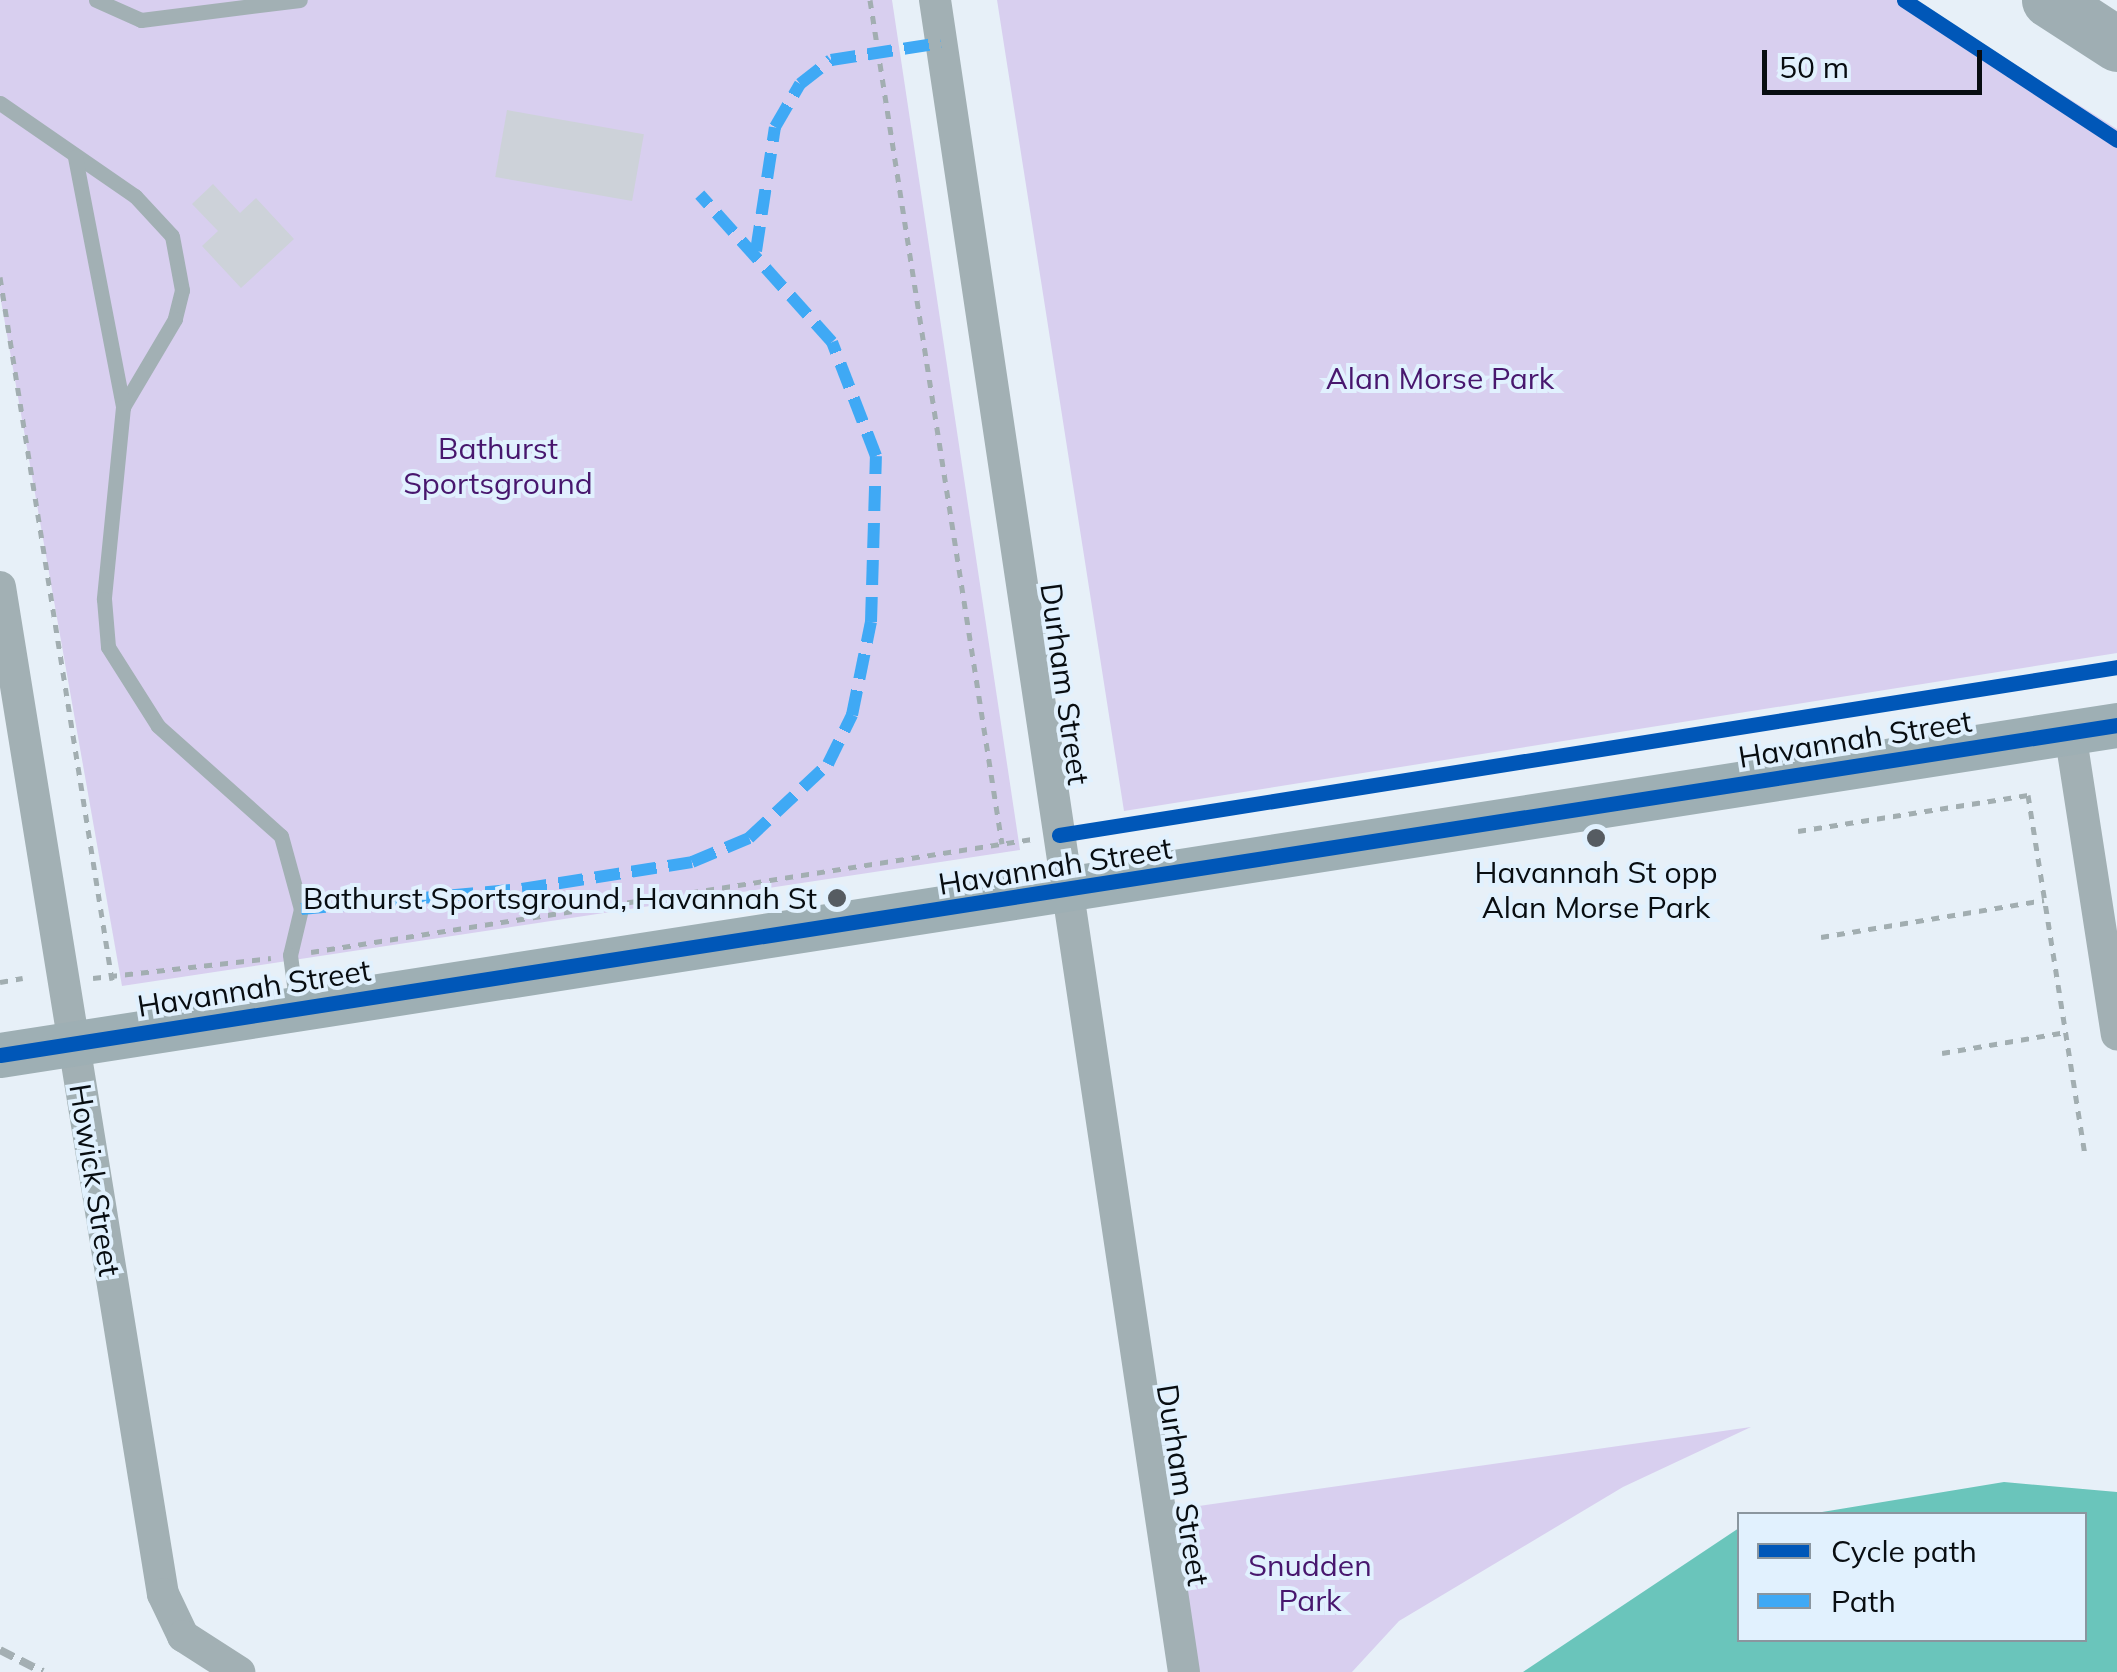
<!DOCTYPE html>
<style>
body{margin:0}
#map{position:relative;width:2117px;height:1672px;overflow:hidden;background:#e7f0f8;font-family:Mulish,sans-serif}
div>[style]{position:absolute}
.green>*{inset:0;background:#d8cfef}
.water>*{inset:0;background:#6ac5bb}
.building>*{inset:0;background:#cdd2d9;transform-origin:0 0}
.path>*{height:5px;margin-top:-2.5px;transform-origin:0;background:repeating-linear-gradient(90deg,#a2aeb1 0 8px,transparent 0 16px)}
.lane>*{height:15px;margin:-7.5px;padding:0 7.5px;transform-origin:7.5px;border-radius:7.5px;background:#a2b0b4}
.street>*{height:32px;margin:-16px;padding:0 16px;transform-origin:16px;border-radius:16px;background:#a2b0b4}
.secondary>*{height:45px;margin:-22.5px;padding:0 22.5px;transform-origin:22.5px;border-radius:22.5px;background:#9eafb4}
.highway>*{height:55px;margin:-27.5px;padding:0 27.5px;transform-origin:27.5px;border-radius:27.5px;background:#9faeb3}
.rail>*{height:8px;margin-top:-4px;transform-origin:0;background:repeating-linear-gradient(90deg,#a4afb3 0 15px,transparent 0 23px)}
.quiet>*{height:12px;margin-top:-6px;transform-origin:0;background:repeating-linear-gradient(90deg,#3fa9f5 0 25px,transparent 0 37px)}
.cycleway>*{height:15px;margin:-7.5px;padding:0 7.5px;transform-origin:7.5px;border-radius:7.5px;background:#0057b8}
.dots>*{width:28px;height:28px;translate:-50% -50%;box-sizing:border-box;border:5px solid #e1f1fe;border-radius:50%}
span{translate:-50% -50%;white-space:nowrap;text-align:center;line-height:1.15;-webkit-text-stroke:8px #e1f1fe;paint-order:stroke}
.park-label{font-size:30px;color:#48176e}
.street-label{font-size:30px;color:#080d11}
.poi-label{font-size:30px;color:#080d11}
.right{translate:-100% -50%;text-align:right}
.legend{position:absolute;left:1737px;top:1512px;width:350px;height:130px;box-sizing:border-box;background:#e1f1fe;border:2px solid #8a969f;margin:0;padding:12px 18px;list-style:none;font-size:30px;color:#080d11}
.legend li{display:flex;align-items:center;gap:20px;height:50px}
.legend b{width:50px;border:2px solid #8a969f}
.scale{position:absolute;left:1762px;top:50px;width:220px;height:45px;box-sizing:border-box;border:5px solid #080d11;border-top:0;padding-left:12px;font-size:30px;line-height:35px;white-space:nowrap;color:#080d11;-webkit-text-stroke:8px #e1f1fe;paint-order:stroke}
</style>
<div id="map">
<div class="green">
<div style="clip-path:polygon(0 0,892px 0,1020px 850px,122px 986px,0 295px)"></div>
<div style="clip-path:polygon(997px 0,1913px 0,2117px 129px,2117px 653px,1124px 811px)"></div>
<div style="clip-path:polygon(1751px 1427px,1623px 1487px,1399px 1621px,1352px 1672px,1184px 1672px,1157px 1512px)"></div>
</div>
<div class="water">
<div style="clip-path:polygon(2004px 1482px,2117px 1492px,2117px 1672px,1523px 1672px,1739px 1528px,1740px 1640px,2084px 1640px,2084px 1514px,1810px 1514px)"></div>
</div>
<div class="building">
<div style="left:507px;top:110px;width:139px;height:68px;rotate:10deg"></div>
<div style="clip-path:polygon(213px 184px,240px 213px,256px 198px,294px 239px,241px 288px,202px 246px,218px 231px,192px 204px)"></div>
</div>
<div class="path">
<div style="left:870px;top:0;width:854px;rotate:81.11deg"></div>
<div style="left:0;top:277px;width:712px;rotate:80.95deg"></div>
<div style="left:1798px;top:831px;width:233px;rotate:-8.9deg"></div>
<div style="left:2028px;top:795px;width:363px;rotate:81deg"></div>
<div style="left:1821px;top:937px;width:226px;rotate:-9.4deg"></div>
<div style="left:311px;top:952px;width:730px;rotate:-8.91deg"></div>
<div style="left:93px;top:978px;width:179px;rotate:-6.4deg"></div>
<div style="left:0;top:982px;width:23px;rotate:-10deg"></div>
<div style="left:1942px;top:1053px;width:126px;rotate:-9.6deg"></div>
</div>
<div class="lane">
<div style="left:96px;top:0;width:49px;rotate:24deg"></div>
<div style="left:141px;top:20px;width:160px;rotate:-7.2deg"></div>
<div style="left:0;top:103px;width:164px;rotate:34.6deg"></div>
<div style="left:135px;top:196px;width:54px;rotate:47.2deg"></div>
<div style="left:172px;top:236px;width:55px;rotate:79.5deg"></div>
<div style="left:182px;top:290px;width:30px;rotate:104deg"></div>
<div style="left:175px;top:319px;width:102px;rotate:120.6deg"></div>
<div style="left:75px;top:157px;width:255px;rotate:79.1deg"></div>
<div style="left:123px;top:407px;width:193px;rotate:95.7deg"></div>
<div style="left:104px;top:599px;width:48px;rotate:85.2deg"></div>
<div style="left:108px;top:647px;width:93px;rotate:57.7deg"></div>
<div style="left:158px;top:726px;width:165px;rotate:41.8deg"></div>
<div style="left:281px;top:836px;width:76px;rotate:74.7deg"></div>
<div style="left:301px;top:909px;width:47px;rotate:103.4deg"></div>
<div style="left:290px;top:955px;width:52px;rotate:82.3deg"></div>
</div>
<div class="street">
<div style="left:935px;top:0;width:1690px;rotate:81.53deg"></div>
<div style="left:0;top:587px;width:1020px;rotate:80.81deg"></div>
<div style="left:163px;top:1594px;width:47px;rotate:64.5deg"></div>
<div style="left:183px;top:1636px;width:67px;rotate:32.7deg"></div>
<div style="left:2070px;top:732px;width:306px;rotate:81.2deg"></div>
</div>
<div class="secondary">
<div style="left:0;top:1055px;width:2143px;rotate:-8.86deg"></div>
</div>
<div class="highway">
<div style="left:2049px;top:0;width:81px;rotate:32.9deg"></div>
</div>
<div class="rail">
<div style="left:0;top:1650px;width:48px;rotate:27.1deg"></div>
</div>
<div class="quiet">
<div style="left:756px;top:251px;width:125px;rotate:-81.3deg"></div>
<div style="left:775px;top:127px;width:50px;rotate:-59.8deg"></div>
<div style="left:800px;top:84px;width:39px;rotate:-38deg"></div>
<div style="left:831px;top:60px;width:111px;rotate:-8.8deg"></div>
<div style="left:301px;top:909px;width:222px;rotate:-5.2deg"></div>
<div style="left:522px;top:889px;width:172px;rotate:-9deg"></div>
<div style="left:692px;top:862px;width:62px;rotate:-22.8deg"></div>
<div style="left:749px;top:838px;width:108px;rotate:-43.1deg"></div>
<div style="left:828px;top:764px;width:55px;rotate:-63.9deg"></div>
<div style="left:852px;top:715px;width:95px;rotate:-78.5deg"></div>
<div style="left:871px;top:622px;width:166px;rotate:-88.3deg"></div>
<div style="left:876px;top:456px;width:122px;rotate:-111.1deg"></div>
<div style="left:832px;top:342px;width:198px;rotate:-131.9deg"></div>
</div>
<div class="cycleway">
<div style="left:1904px;top:0;width:255px;rotate:33.3deg"></div>
<div style="left:1059px;top:835px;width:1071px;rotate:-9.02deg"></div>
<div style="left:0;top:1055px;width:2143px;rotate:-8.86deg"></div>
</div>
<div class="dots">
<div style="left:1596px;top:838px;background:#565c62"></div>
<div style="left:837px;top:898px;background:#565c62"></div>
</div>
<div class="park-label">
<span style="left:1440px;top:378px">Alan Morse Park</span>
<span style="left:498px;top:465px">Bathurst<br>Sportsground</span>
<span style="left:1310px;top:1582px">Snudden<br>Park</span>
</div>
<div class="street-label">
<span style="left:1065px;top:684px;rotate:82deg">Durham Street</span>
<span style="left:1855px;top:739px;rotate:-9deg">Havannah Street</span>
<span style="left:1055px;top:866px;rotate:-9deg">Havannah Street</span>
<span style="left:254px;top:988px;rotate:-9deg">Havannah Street</span>
<span style="left:95px;top:1180px;rotate:81deg">Howick Street</span>
<span style="left:1183px;top:1485px;rotate:81deg">Durham Street</span>
</div>
<div class="poi-label">
<span style="left:1596px;top:889px">Havannah St opp<br>Alan Morse Park</span>
<span class="right" style="left:817px;top:898px">Bathurst Sportsground, Havannah St</span>
</div>
<ul class="legend">
<li><b style="height:12px;background:#0057b8"></b>Cycle path</li>
<li><b style="height:12px;background:#3fa9f5"></b>Path</li>
</ul>
<div class="scale">50 m</div>
</div>
